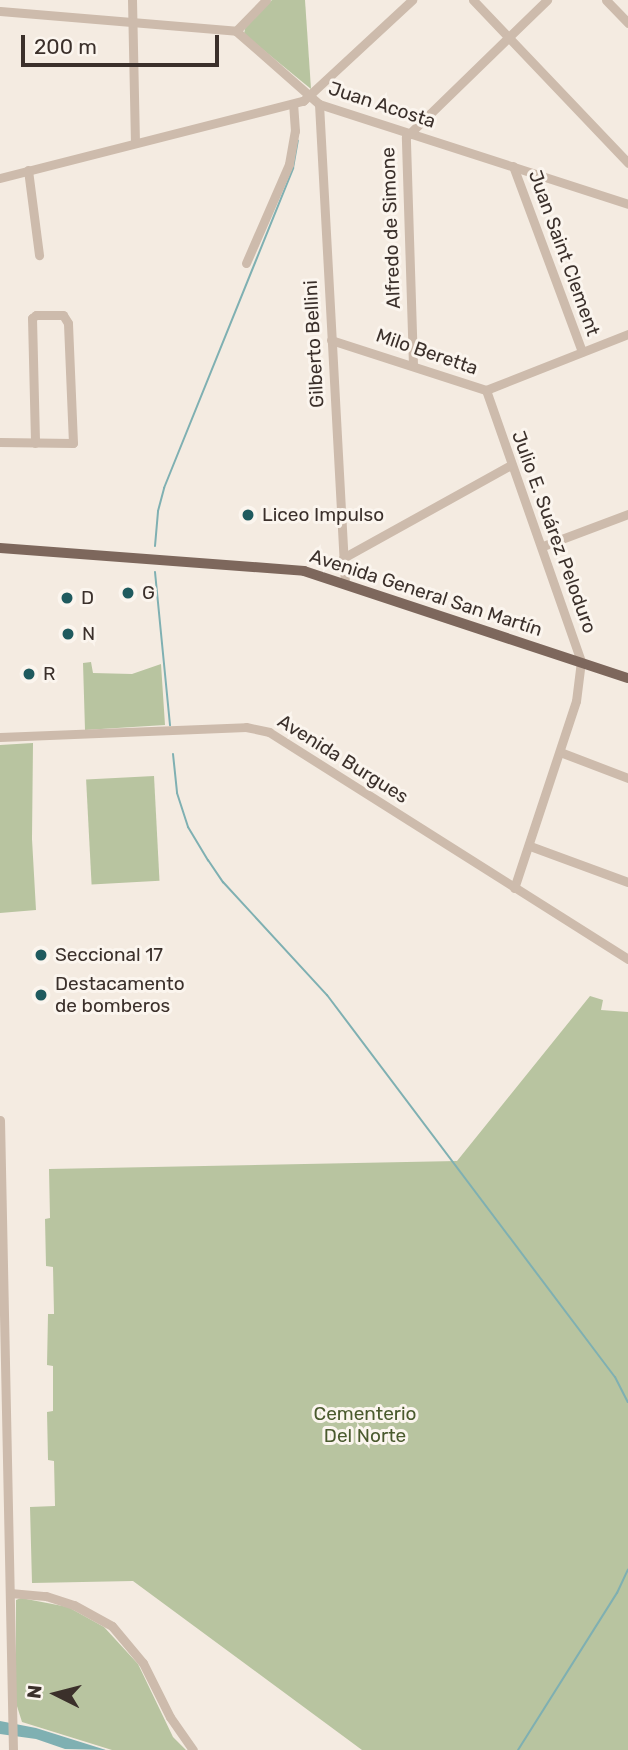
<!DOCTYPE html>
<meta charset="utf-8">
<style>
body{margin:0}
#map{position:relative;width:628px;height:1750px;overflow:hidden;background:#f4ebe1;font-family:Rubik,sans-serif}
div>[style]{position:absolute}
.green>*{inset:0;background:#b8c4a0;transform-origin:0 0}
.water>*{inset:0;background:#7fb0b2}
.stream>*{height:2px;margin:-1px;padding:0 1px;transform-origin:1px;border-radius:1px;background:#7fb0b2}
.minor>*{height:9px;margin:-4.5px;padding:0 4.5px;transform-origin:4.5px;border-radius:4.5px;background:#cdbbac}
.major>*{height:10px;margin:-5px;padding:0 5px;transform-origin:5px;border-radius:5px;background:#7d675c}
.dots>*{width:19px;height:19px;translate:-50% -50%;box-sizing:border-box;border:4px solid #fbf5ee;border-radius:50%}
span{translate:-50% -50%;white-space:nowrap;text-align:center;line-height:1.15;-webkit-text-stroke:6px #fbf5ee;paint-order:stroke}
.street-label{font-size:19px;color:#3b302b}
.poi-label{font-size:19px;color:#3b302b}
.left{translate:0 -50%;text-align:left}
.park-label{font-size:19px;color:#4a5a2e}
.north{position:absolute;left:21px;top:1659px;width:70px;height:70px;-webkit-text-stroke:5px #fbf5ee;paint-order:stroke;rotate:276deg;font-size:19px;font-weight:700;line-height:28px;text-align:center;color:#3b302b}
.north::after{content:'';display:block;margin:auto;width:24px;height:32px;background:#3b302b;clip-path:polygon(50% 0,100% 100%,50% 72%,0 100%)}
.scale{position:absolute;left:21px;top:35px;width:198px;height:32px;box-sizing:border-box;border:4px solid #3b302b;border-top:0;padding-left:9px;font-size:21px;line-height:24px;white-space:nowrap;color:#3b302b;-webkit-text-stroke:5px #fbf5ee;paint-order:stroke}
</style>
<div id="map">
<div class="green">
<div style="clip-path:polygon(272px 0,305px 0,311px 89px,244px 34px,246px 24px)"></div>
<div style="clip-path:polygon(91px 662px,93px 673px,132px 674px,161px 664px,165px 725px,85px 730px,83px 663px)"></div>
<div style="clip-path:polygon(33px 743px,32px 839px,36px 910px,0 913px,0 745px)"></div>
<div style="left:154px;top:776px;width:105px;height:68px;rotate:87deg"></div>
<div style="clip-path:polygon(590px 996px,603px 1000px,601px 1010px,628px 1012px,628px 1750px,362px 1750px,133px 1581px,32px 1583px,30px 1507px,55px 1506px,54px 1461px,48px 1460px,47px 1412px,53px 1411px,53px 1366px,47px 1365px,48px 1314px,54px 1314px,53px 1267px,46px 1266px,45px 1219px,50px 1218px,49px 1169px,457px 1161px)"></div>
<div style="clip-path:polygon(21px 1598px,68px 1607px,104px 1627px,138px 1664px,173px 1737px,186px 1750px,112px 1750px,22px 1722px,16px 1703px,16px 1600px)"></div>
</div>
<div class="water">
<div style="clip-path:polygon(0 1721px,36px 1728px,106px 1750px,65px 1749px,36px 1739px,0 1734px)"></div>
</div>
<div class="stream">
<div style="left:155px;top:546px;width:35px;rotate:-85deg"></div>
<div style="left:158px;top:511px;width:24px;rotate:-75deg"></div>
<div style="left:164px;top:488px;width:345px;rotate:-68deg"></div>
<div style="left:293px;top:168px;width:28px;rotate:-80deg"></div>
<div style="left:155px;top:572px;width:154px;rotate:84.4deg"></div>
<div style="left:173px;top:754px;width:39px;rotate:84deg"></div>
<div style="left:177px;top:793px;width:36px;rotate:72deg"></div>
<div style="left:188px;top:827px;width:39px;rotate:59deg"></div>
<div style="left:208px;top:860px;width:27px;rotate:56deg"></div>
<div style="left:223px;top:882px;width:154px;rotate:47.4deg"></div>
<div style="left:327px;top:995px;width:478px;rotate:53deg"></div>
<div style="left:615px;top:1377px;width:28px;rotate:63deg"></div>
<div style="left:518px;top:1750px;width:186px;rotate:-57.8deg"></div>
<div style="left:617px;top:1593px;width:26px;rotate:-65deg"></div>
</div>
<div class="minor">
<div style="left:132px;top:0;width:143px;rotate:88.8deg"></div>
<div style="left:473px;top:0;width:225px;rotate:46.4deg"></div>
<div style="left:606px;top:0;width:32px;rotate:46deg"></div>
<div style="left:0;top:11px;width:237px;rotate:4.8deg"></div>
<div style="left:236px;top:31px;width:111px;rotate:41.3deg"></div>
<div style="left:319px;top:104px;width:325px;rotate:17.9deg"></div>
<div style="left:236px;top:31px;width:43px;rotate:-45.9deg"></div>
<div style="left:319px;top:104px;width:480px;rotate:86.9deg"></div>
<div style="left:513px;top:166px;width:198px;rotate:69.6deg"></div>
<div style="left:28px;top:170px;width:86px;rotate:82.6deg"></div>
<div style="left:0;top:178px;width:313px;rotate:-14.3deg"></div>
<div style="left:303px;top:101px;width:149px;rotate:-42.8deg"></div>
<div style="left:246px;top:263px;width:108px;rotate:-66.5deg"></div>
<div style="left:289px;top:164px;width:34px;rotate:-80deg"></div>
<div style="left:295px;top:131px;width:26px;rotate:-94deg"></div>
<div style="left:331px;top:340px;width:163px;rotate:17.9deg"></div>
<div style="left:486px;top:390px;width:153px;rotate:-21.5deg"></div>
<div style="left:413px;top:365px;width:228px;rotate:-91.8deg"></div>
<div style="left:406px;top:137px;width:197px;rotate:-44.2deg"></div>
<div style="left:486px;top:390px;width:287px;rotate:70.7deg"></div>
<div style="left:581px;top:661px;width:40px;rotate:97.1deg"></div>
<div style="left:576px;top:701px;width:197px;rotate:108.3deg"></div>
<div style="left:0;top:442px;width:73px;rotate:0.8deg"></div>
<div style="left:73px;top:443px;width:120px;rotate:-92.4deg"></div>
<div style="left:68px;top:323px;width:9px;rotate:-122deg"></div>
<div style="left:63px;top:315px;width:27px;rotate:180deg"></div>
<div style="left:36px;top:315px;width:5px;rotate:143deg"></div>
<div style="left:32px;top:318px;width:125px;rotate:88.6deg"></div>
<div style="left:543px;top:546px;width:91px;rotate:-20.6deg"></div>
<div style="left:343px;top:558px;width:192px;rotate:-29deg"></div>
<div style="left:0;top:737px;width:246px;rotate:-2.3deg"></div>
<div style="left:246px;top:727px;width:24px;rotate:12deg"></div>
<div style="left:269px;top:732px;width:425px;rotate:32.3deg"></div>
<div style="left:560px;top:752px;width:73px;rotate:20.9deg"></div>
<div style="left:530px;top:846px;width:104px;rotate:20.2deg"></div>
<div style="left:0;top:1120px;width:630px;rotate:88.82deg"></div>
<div style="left:10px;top:1593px;width:36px;rotate:5deg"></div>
<div style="left:46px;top:1596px;width:29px;rotate:18deg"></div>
<div style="left:74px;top:1605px;width:43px;rotate:28.9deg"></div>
<div style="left:112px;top:1626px;width:48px;rotate:50deg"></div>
<div style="left:143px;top:1663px;width:60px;rotate:63.4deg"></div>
<div style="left:170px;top:1717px;width:40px;rotate:55.1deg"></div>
</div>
<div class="major">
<div style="left:0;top:548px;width:305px;rotate:4.3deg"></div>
<div style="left:304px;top:571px;width:341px;rotate:18.3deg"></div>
</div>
<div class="dots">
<div style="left:248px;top:515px;background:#1f5a5e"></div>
<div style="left:128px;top:593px;background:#1f5a5e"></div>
<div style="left:67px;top:598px;background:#1f5a5e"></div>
<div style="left:68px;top:634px;background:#1f5a5e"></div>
<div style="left:29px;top:674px;background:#1f5a5e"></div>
<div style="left:41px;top:955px;background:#1f5a5e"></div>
<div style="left:41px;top:995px;background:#1f5a5e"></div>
</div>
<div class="street-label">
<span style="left:382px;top:105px;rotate:18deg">Juan Acosta</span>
<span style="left:391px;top:228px;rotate:-92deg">Alfredo de Simone</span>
<span style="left:564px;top:253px;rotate:70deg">Juan Saint Clement</span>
<span style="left:314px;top:344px;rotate:-93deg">Gilberto Bellini</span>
<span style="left:427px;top:352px;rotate:19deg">Milo Beretta</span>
<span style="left:554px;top:532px;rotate:70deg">Julio E. Suárez Peloduro</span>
<span style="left:426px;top:593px;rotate:18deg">Avenida General San Martín</span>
<span style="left:343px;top:759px;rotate:32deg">Avenida Burgues</span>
</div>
<div class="poi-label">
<span class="left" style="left:262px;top:515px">Liceo Impulso</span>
<span class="left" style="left:142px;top:593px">G</span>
<span class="left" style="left:81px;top:598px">D</span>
<span class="left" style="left:82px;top:634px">N</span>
<span class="left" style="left:43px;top:674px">R</span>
<span class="left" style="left:55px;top:955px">Seccional 17</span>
<span class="left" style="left:55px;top:995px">Destacamento<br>de bomberos</span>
</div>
<div class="park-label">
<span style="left:365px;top:1425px">Cementerio<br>Del Norte</span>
</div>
<div class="north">N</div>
<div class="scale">200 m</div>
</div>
